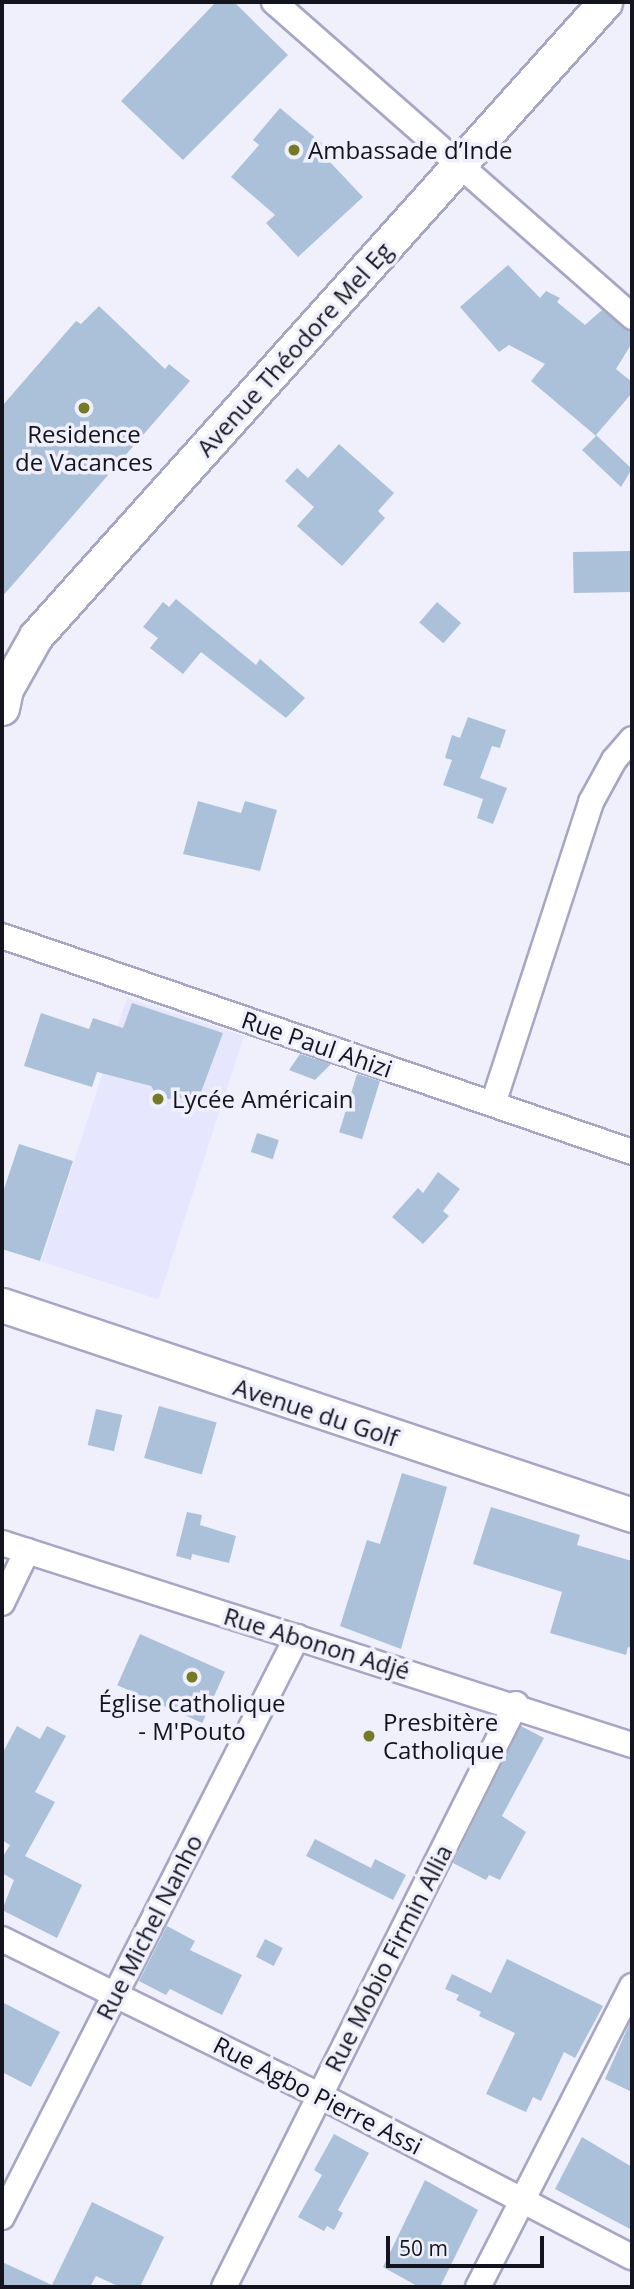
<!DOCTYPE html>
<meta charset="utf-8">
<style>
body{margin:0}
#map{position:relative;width:634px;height:2289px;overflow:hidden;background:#f0f0fd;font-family:"Open Sans",sans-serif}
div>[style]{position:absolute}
.built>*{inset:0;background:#e6e6fe;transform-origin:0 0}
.building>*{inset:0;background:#abc1d9;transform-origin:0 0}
.roads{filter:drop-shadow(2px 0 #a7a6c4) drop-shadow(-2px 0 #a7a6c4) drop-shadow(0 2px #a7a6c4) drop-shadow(0 -2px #a7a6c4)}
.street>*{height:24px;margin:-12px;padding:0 12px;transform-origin:12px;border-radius:12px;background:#fff}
.secondary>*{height:33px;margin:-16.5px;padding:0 16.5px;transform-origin:16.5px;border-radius:16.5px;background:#fff}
.dots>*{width:19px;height:19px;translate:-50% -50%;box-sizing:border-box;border:4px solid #f0f0fd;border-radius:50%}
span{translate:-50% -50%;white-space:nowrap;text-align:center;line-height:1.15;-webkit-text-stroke:7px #f0f0fd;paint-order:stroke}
.poi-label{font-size:24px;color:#14141f}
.left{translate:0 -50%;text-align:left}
.street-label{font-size:24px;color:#14141f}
.frame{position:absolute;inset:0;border:4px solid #14141f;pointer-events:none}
.scale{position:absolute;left:386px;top:2236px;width:158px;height:32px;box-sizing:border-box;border:4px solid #14141f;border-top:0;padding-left:9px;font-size:21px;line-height:24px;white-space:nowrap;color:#14141f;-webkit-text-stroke:5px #f0f0fd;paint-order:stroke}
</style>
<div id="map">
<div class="built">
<div style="left:127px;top:998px;width:123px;height:277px;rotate:18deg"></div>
</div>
<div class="building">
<div style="clip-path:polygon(216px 2px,234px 2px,288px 55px,183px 160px,121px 101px)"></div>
<div style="clip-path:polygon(280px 108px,336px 155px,330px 162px,363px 197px,298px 257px,266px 223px,275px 215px,231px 177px,259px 145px,253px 140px)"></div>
<div style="clip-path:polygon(508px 265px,540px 298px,546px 291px,560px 298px,557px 302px,585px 325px,602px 310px,632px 331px,632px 343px,616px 369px,632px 382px,632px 393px,596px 435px,632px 469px,621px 487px,582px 450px,596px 436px,531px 381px,545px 364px,509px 345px,499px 352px,460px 307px)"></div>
<div style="clip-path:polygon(99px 306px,165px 369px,169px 364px,190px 381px,2px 597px,2px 406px,76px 321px,81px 324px)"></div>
<div style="clip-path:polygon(339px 444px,394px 493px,378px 511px,385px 518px,342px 566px,297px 526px,314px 507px,285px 481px,297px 468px,308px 478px)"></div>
<div style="left:631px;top:551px;width:41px;height:58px;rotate:89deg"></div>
<div style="clip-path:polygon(176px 599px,256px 665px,260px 659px,305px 698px,286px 718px,201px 652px,183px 674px,150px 648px,158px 638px,143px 627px,163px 602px,169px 607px)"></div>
<div style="left:437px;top:602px;width:32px;height:27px;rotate:41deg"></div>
<div style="clip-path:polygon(468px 717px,506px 730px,500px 748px,492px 746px,480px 778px,507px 788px,493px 824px,477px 818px,483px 799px,443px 785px,452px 760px,445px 758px,452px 735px,460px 738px)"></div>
<div style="clip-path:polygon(198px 801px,241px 813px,245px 801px,277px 810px,260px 871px,183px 854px)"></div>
<div style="clip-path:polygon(132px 1003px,223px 1033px,197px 1103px,178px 1097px,160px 1101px,151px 1086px,97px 1072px,92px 1087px,24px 1066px,41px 1013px,89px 1029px,93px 1018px,123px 1028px)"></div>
<div style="clip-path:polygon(300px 1054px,331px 1064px,315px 1080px,289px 1070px)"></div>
<div style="left:357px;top:1074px;width:24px;height:61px;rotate:17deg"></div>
<div style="left:257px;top:1133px;width:23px;height:20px;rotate:18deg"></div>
<div style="clip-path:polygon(19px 1144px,73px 1161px,40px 1261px,2px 1249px,2px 1195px)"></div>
<div style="clip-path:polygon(438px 1172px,460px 1189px,443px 1211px,449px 1216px,423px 1244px,392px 1217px,418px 1188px,423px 1193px)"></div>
<div style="left:159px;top:1406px;width:60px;height:54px;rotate:16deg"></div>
<div style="left:96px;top:1409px;width:27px;height:37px;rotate:13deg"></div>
<div style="clip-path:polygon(402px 1473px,447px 1487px,401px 1649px,340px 1626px,367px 1540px,380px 1544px)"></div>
<div style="clip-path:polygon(491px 1507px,580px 1535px,577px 1545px,632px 1561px,632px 1648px,628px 1647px,626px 1655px,550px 1633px,562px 1592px,473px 1564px)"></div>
<div style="clip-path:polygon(187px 1512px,202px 1515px,200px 1525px,236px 1536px,229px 1563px,192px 1554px,191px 1560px,176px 1556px)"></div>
<div style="left:140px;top:1634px;width:93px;height:56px;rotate:24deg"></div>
<div style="clip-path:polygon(17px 1726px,40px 1739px,47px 1726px,66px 1736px,35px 1792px,55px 1802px,25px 1856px,82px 1885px,57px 1938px,2px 1910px,14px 1880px,2px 1873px,2px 1858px,10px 1845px,2px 1840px,2px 1754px)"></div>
<div style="clip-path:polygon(521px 1726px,544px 1738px,502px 1816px,526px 1832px,500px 1880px,489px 1875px,486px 1880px,453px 1863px)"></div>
<div style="clip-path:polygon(315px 1839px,371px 1868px,375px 1859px,406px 1875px,393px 1900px,306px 1856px)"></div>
<div style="clip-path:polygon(167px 1926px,195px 1941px,190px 1950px,242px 1975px,222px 2015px,170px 1989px,166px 1995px,139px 1981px)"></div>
<div style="left:265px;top:1939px;width:20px;height:20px;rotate:27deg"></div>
<div style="clip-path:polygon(507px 1959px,603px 2006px,575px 2058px,564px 2052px,541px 2101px,533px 2097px,526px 2112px,486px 2094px,515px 2033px,479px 2016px,481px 2012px,456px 2000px,459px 1995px,445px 1989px,452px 1974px,491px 1993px)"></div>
<div style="clip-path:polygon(2px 2002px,60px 2032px,31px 2087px,2px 2072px)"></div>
<div style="clip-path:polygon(632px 2018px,632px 2092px,605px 2079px)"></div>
<div style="clip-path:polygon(334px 2134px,369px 2153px,338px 2210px,343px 2213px,334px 2230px,327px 2226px,324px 2231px,298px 2217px,322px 2175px,314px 2170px)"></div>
<div style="clip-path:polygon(582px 2137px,632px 2167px,632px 2230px,555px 2189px)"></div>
<div style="clip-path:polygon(425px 2180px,478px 2210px,440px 2287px,419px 2287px,383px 2267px)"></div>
<div style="clip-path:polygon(92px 2202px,164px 2237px,140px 2287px,120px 2287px,96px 2276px,90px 2287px,2px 2287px,2px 2262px,52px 2285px)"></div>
</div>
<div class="roads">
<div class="street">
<div style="left:274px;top:2px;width:477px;rotate:41.3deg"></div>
<div style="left:2px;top:936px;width:666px;rotate:18.92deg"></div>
<div style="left:493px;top:1104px;width:318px;rotate:-72deg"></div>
<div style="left:591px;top:802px;width:48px;rotate:-61.3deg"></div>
<div style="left:614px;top:760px;width:28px;rotate:-49deg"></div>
<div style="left:2px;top:1543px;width:662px;rotate:17.78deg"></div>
<div style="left:2px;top:1603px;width:58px;rotate:-64.3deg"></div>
<div style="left:2px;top:1939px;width:353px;rotate:26.2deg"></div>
<div style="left:319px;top:2095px;width:352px;rotate:27.4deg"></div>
<div style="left:2px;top:2217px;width:651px;rotate:-63.04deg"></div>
<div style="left:224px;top:2287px;width:652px;rotate:-63.4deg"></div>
<div style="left:478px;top:2287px;width:338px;rotate:-62.9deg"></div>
</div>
<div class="secondary">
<div style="left:2px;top:708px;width:19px;rotate:-78deg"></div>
<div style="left:6px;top:689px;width:61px;rotate:-60.5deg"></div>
<div style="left:36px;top:636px;width:852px;rotate:-48.09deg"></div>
<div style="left:2px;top:1305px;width:664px;rotate:18.43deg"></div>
</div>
</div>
<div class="dots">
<div style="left:294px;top:150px;background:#757a24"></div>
<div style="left:84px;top:408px;background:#757a24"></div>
<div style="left:158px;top:1099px;background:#757a24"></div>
<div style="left:192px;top:1677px;background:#757a24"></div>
<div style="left:369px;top:1736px;background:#757a24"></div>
</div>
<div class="poi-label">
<span class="left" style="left:308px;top:150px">Ambassade d’Inde</span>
<span style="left:84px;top:448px">Residence<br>de Vacances</span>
<span class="left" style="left:172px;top:1099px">Lycée Américain</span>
<span style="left:192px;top:1717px">Église catholique<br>- M'Pouto</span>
<span class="left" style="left:383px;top:1736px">Presbitère<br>Catholique</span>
</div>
<div class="street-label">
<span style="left:294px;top:349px;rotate:-48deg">Avenue Théodore Mel Eg</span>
<span style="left:317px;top:1044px;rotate:19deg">Rue Paul Ahizi</span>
<span style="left:316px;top:1412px;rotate:18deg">Avenue du Golf</span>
<span style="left:317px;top:1643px;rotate:17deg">Rue Abonon Adjé</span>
<span style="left:149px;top:1927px;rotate:-63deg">Rue Michel Nanho</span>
<span style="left:388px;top:1958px;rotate:-63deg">Rue Mobio Firmin Allia</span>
<span style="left:318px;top:2095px;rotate:27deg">Rue Agbo Pierre Assi</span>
</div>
<div class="frame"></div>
<div class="scale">50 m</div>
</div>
